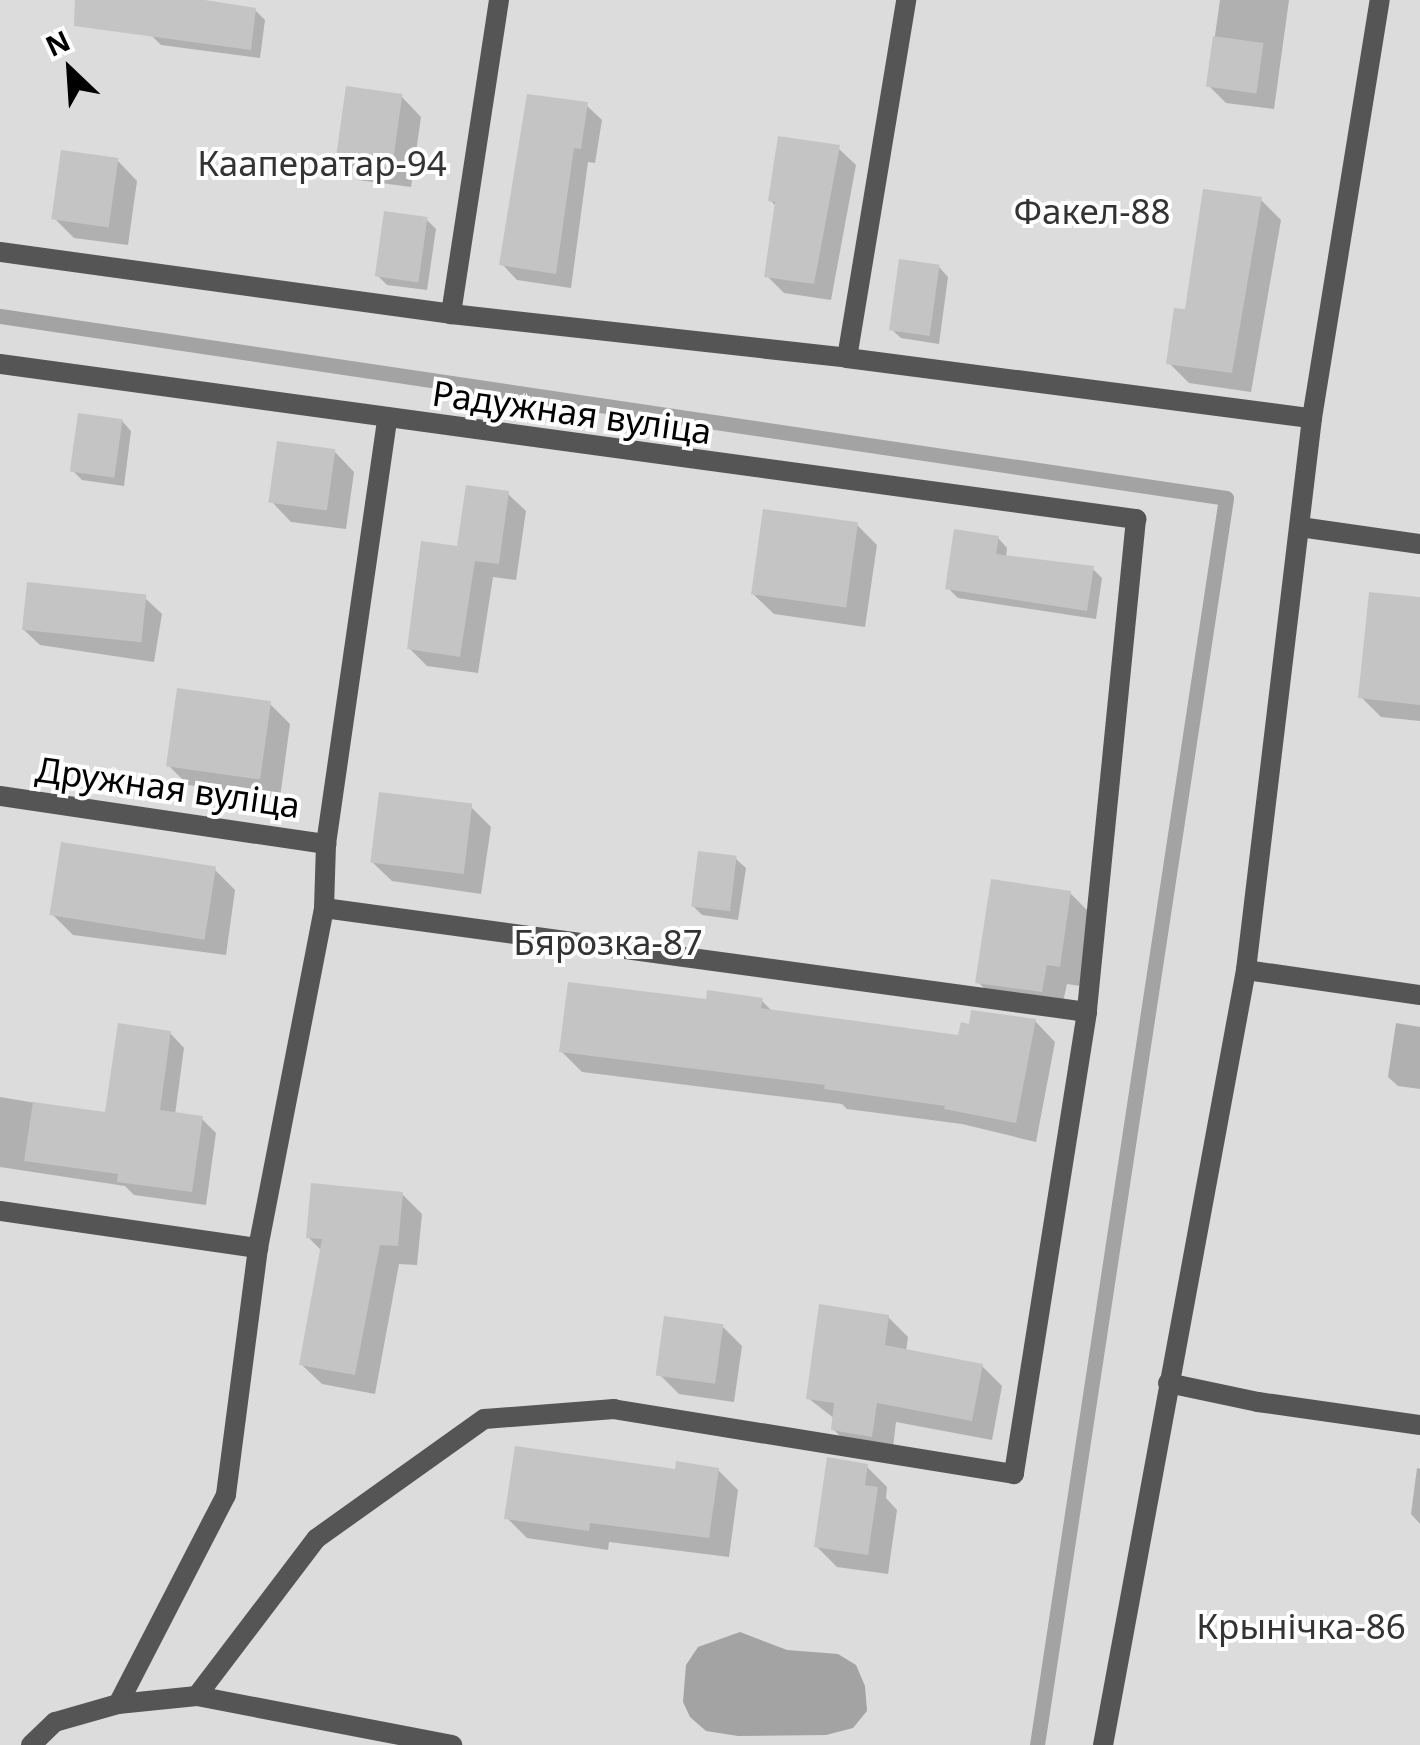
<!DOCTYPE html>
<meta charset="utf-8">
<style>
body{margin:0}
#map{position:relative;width:1420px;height:1745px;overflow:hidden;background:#fff;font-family:"Noto Sans",sans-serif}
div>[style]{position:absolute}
.green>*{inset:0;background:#dcdcdc;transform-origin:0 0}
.water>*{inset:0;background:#a3a3a3}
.shadow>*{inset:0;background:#0003}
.stream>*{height:15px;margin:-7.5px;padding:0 7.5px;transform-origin:7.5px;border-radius:7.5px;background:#a3a3a3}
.building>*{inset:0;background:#c4c4c4;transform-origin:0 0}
.service>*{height:20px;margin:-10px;padding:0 10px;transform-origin:10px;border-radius:10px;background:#555}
.minor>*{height:20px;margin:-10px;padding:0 10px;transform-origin:10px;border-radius:10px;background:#555}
span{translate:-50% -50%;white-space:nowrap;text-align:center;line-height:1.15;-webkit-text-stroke:8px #fff;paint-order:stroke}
.park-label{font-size:35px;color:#333}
.street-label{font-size:35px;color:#000}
.north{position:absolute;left:20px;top:20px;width:100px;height:100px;-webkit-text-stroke:8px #fff;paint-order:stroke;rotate:335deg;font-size:28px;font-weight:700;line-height:40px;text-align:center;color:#000}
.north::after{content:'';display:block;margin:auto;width:35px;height:45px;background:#000;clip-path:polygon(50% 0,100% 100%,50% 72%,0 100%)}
</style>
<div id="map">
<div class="green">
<div style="left:0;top:0;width:1420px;height:1745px"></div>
</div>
<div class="water">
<div style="clip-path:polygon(740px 1632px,787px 1650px,838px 1654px,856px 1665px,865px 1686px,867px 1711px,853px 1728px,826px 1735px,738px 1736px,706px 1731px,690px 1717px,683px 1702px,686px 1665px,698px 1647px)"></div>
</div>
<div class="shadow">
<div style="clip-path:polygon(156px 0,255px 10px,265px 20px,260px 58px,161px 45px,151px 35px)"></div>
<div style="clip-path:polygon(1220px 0,1289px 0,1274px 109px,1226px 103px,1208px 85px)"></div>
<div style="clip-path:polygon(401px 96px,421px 117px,411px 187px,358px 180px,338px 159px)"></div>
<div style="clip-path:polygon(586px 105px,602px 120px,595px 163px,588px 162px,571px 288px,517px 280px,502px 264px)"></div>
<div style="clip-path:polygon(838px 148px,856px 165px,831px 300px,784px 293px,767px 276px,777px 207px,771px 201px)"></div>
<div style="clip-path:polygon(117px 160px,137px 181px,128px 245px,74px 238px,54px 218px)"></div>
<div style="clip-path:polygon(1261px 200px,1281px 220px,1251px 392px,1189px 383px,1169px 363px)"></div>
<div style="clip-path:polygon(426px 219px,436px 229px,427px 290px,387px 285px,377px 275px)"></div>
<div style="clip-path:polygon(939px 267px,948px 277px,939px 344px,901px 338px,891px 329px)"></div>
<div style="clip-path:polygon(122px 421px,131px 431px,124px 486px,82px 480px,72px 470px)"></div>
<div style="clip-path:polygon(334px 451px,354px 472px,346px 529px,291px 522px,271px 501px)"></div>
<div style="clip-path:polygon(508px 494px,526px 511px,516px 580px,493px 577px,478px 673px,427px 666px,409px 648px,459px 549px)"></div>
<div style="clip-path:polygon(857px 525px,877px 545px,865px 627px,774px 614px,753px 594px)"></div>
<div style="clip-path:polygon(998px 538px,1007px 548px,1006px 557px,1093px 569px,1102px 578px,1096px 619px,958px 598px,948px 588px)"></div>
<div style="clip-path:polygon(145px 598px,162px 614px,154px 662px,40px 645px,23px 629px)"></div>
<div style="clip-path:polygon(1420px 599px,1420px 721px,1381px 717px,1361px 697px)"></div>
<div style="clip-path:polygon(270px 704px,290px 724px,280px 798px,188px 785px,168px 765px)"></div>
<div style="clip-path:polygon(471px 807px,491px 827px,481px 894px,392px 881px,371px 861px)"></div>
<div style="clip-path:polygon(736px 859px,746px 868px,738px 920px,702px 915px,692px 905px)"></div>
<div style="clip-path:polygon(215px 870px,235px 890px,226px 955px,73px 935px,53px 915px)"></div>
<div style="clip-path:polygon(1070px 893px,1090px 913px,1080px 986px,1067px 984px,1061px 1011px,998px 1002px,978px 982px)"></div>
<div style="clip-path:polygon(762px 1001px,773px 1012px,960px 1038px,1035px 1021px,1055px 1042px,1036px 1142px,962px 1124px,847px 1109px,842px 1104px,582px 1072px,562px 1052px,708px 1002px)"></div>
<div style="clip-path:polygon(1396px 1023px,1420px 1027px,1420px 1089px,1398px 1086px,1388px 1077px)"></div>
<div style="clip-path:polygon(170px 1033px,184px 1048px,175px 1115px,201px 1118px,216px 1133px,206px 1205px,134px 1195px,125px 1186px,0 1167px,0 1097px,107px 1115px)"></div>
<div style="clip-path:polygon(402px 1194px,422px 1214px,417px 1265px,399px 1264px,375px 1394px,322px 1384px,301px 1364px,322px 1251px,308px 1237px)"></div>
<div style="clip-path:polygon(888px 1317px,908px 1337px,906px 1351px,982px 1366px,1002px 1386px,992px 1440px,896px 1422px,892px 1456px,854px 1450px,833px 1429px,835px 1419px,808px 1398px)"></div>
<div style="clip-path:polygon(722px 1326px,742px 1346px,734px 1402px,679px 1394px,659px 1374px)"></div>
<div style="clip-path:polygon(867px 1467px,887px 1487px,886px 1498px,897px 1510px,888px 1574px,837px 1567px,816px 1546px)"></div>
<div style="clip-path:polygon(1417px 1468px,1420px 1469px,1420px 1524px,1411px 1514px)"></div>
<div style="clip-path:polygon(718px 1470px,738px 1490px,729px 1557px,609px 1542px,608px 1550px,527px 1538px,507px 1518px,677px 1472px)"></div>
</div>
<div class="stream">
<div style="left:0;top:316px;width:1239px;rotate:8.44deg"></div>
<div style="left:1226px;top:498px;width:1261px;rotate:98.62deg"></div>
</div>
<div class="building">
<div style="clip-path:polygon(75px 0,205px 0,256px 8px,251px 50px,74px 26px)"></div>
<div style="left:1213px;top:36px;width:51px;height:51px;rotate:8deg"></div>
<div style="left:346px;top:86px;width:57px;height:75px;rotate:8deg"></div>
<div style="clip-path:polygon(527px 94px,588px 102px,581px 149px,574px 148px,556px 274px,499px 265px)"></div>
<div style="clip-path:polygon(778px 136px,840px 145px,814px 284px,764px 277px,775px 202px,768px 201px)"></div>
<div style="left:61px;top:150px;width:58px;height:70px;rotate:8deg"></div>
<div style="clip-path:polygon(1203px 189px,1262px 197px,1232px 373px,1166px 364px,1174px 308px,1185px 309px)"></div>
<div style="left:384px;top:211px;width:44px;height:66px;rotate:8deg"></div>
<div style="left:899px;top:259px;width:41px;height:72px;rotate:8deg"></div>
<div style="left:78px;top:413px;width:45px;height:59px;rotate:8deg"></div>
<div style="left:277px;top:441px;width:59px;height:62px;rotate:8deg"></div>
<div style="clip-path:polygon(466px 485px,509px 491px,499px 564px,475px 561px,460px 657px,407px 649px,421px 541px,457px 546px)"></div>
<div style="left:763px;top:509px;width:96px;height:86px;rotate:8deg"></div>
<div style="clip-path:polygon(954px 529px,999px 536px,996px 554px,1094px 566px,1087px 611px,945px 589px)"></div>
<div style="left:27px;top:582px;width:120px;height:48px;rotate:6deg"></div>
<div style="clip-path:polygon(1369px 592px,1420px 597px,1420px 705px,1358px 698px)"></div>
<div style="left:177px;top:688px;width:95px;height:79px;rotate:8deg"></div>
<div style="left:379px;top:792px;width:94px;height:71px;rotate:7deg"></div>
<div style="left:61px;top:842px;width:157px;height:74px;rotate:9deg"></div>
<div style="left:698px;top:851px;width:39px;height:56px;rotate:7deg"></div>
<div style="clip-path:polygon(991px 879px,1071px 891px,1060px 967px,1047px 965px,1042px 992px,975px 983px)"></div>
<div style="clip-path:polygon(568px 982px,706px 999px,707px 990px,763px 998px,761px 1008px,958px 1035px,961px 1022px,969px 1024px,971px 1010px,1036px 1019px,1016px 1123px,944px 1109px,945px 1106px,824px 1089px,825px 1085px,559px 1052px)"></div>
<div style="clip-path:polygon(118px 1023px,171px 1031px,160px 1110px,203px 1116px,192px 1192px,117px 1182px,118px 1174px,24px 1161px,33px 1102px,105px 1112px)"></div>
<div style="clip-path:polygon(311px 1183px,403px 1192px,398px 1246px,380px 1245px,355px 1375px,299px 1365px,322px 1239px,306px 1238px)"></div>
<div style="clip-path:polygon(819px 1304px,889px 1315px,885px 1345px,983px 1364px,972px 1421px,877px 1403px,872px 1437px,831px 1430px,834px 1403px,806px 1399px)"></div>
<div style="left:664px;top:1316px;width:60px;height:60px;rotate:8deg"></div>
<div style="clip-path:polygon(515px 1446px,675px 1469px,676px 1461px,719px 1468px,709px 1538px,590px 1523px,589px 1531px,504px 1519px)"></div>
<div style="clip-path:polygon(827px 1457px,868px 1464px,865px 1485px,878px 1487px,868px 1555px,814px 1547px)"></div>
</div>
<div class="service">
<div style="left:499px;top:0;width:318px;rotate:98.7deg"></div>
<div style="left:451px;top:314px;width:398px;rotate:6.3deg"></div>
<div style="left:847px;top:358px;width:469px;rotate:7.4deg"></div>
<div style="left:1312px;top:418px;width:556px;rotate:96.82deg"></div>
<div style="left:1246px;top:970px;width:788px;rotate:100.45deg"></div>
<div style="left:0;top:252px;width:455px;rotate:7.8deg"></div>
<div style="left:847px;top:358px;width:363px;rotate:-80.6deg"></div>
<div style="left:0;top:364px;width:1147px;rotate:7.77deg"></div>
<div style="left:1136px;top:519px;width:495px;rotate:95.7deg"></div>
<div style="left:1087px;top:1012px;width:468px;rotate:99deg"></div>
<div style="left:1014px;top:1474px;width:405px;rotate:-170.8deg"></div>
<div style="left:614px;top:1409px;width:130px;rotate:175.6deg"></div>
<div style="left:484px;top:1419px;width:206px;rotate:144.5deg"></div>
<div style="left:316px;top:1539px;width:197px;rotate:127.2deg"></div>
<div style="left:1312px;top:418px;width:423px;rotate:-80.8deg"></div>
<div style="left:1300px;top:527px;width:121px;rotate:8.1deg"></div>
<div style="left:0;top:796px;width:330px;rotate:8.4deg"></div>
<div style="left:324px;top:908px;width:770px;rotate:7.76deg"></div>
<div style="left:1246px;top:970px;width:176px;rotate:8.2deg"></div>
<div style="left:0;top:1211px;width:261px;rotate:8.2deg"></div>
<div style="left:258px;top:1248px;width:249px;rotate:97.4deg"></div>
<div style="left:226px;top:1495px;width:235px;rotate:117.3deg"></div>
<div style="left:258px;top:1248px;width:346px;rotate:-79deg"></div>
<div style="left:324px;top:908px;width:64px;rotate:-88.2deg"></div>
<div style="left:326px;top:844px;width:428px;rotate:-81.8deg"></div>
<div style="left:1168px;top:1383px;width:92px;rotate:11.9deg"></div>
<div style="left:1258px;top:1402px;width:164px;rotate:8.1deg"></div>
<div style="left:118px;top:1704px;width:79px;rotate:-5.8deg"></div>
<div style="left:197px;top:1696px;width:260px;rotate:10.9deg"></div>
</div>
<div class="minor">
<div style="left:31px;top:1745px;width:33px;rotate:-44deg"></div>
<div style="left:55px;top:1722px;width:66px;rotate:-15.9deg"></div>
</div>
<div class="park-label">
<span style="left:322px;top:163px">Кааператар-94</span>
<span style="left:1092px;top:211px">Факел-88</span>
<span style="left:608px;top:942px">Бярозка-87</span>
<span style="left:1301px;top:1626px">Крынічка-86</span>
</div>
<div class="street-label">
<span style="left:572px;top:412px;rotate:8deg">Радужная вуліца</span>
<span style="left:168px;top:787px;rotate:8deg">Дружная вуліца</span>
</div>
<div class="north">N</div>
</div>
